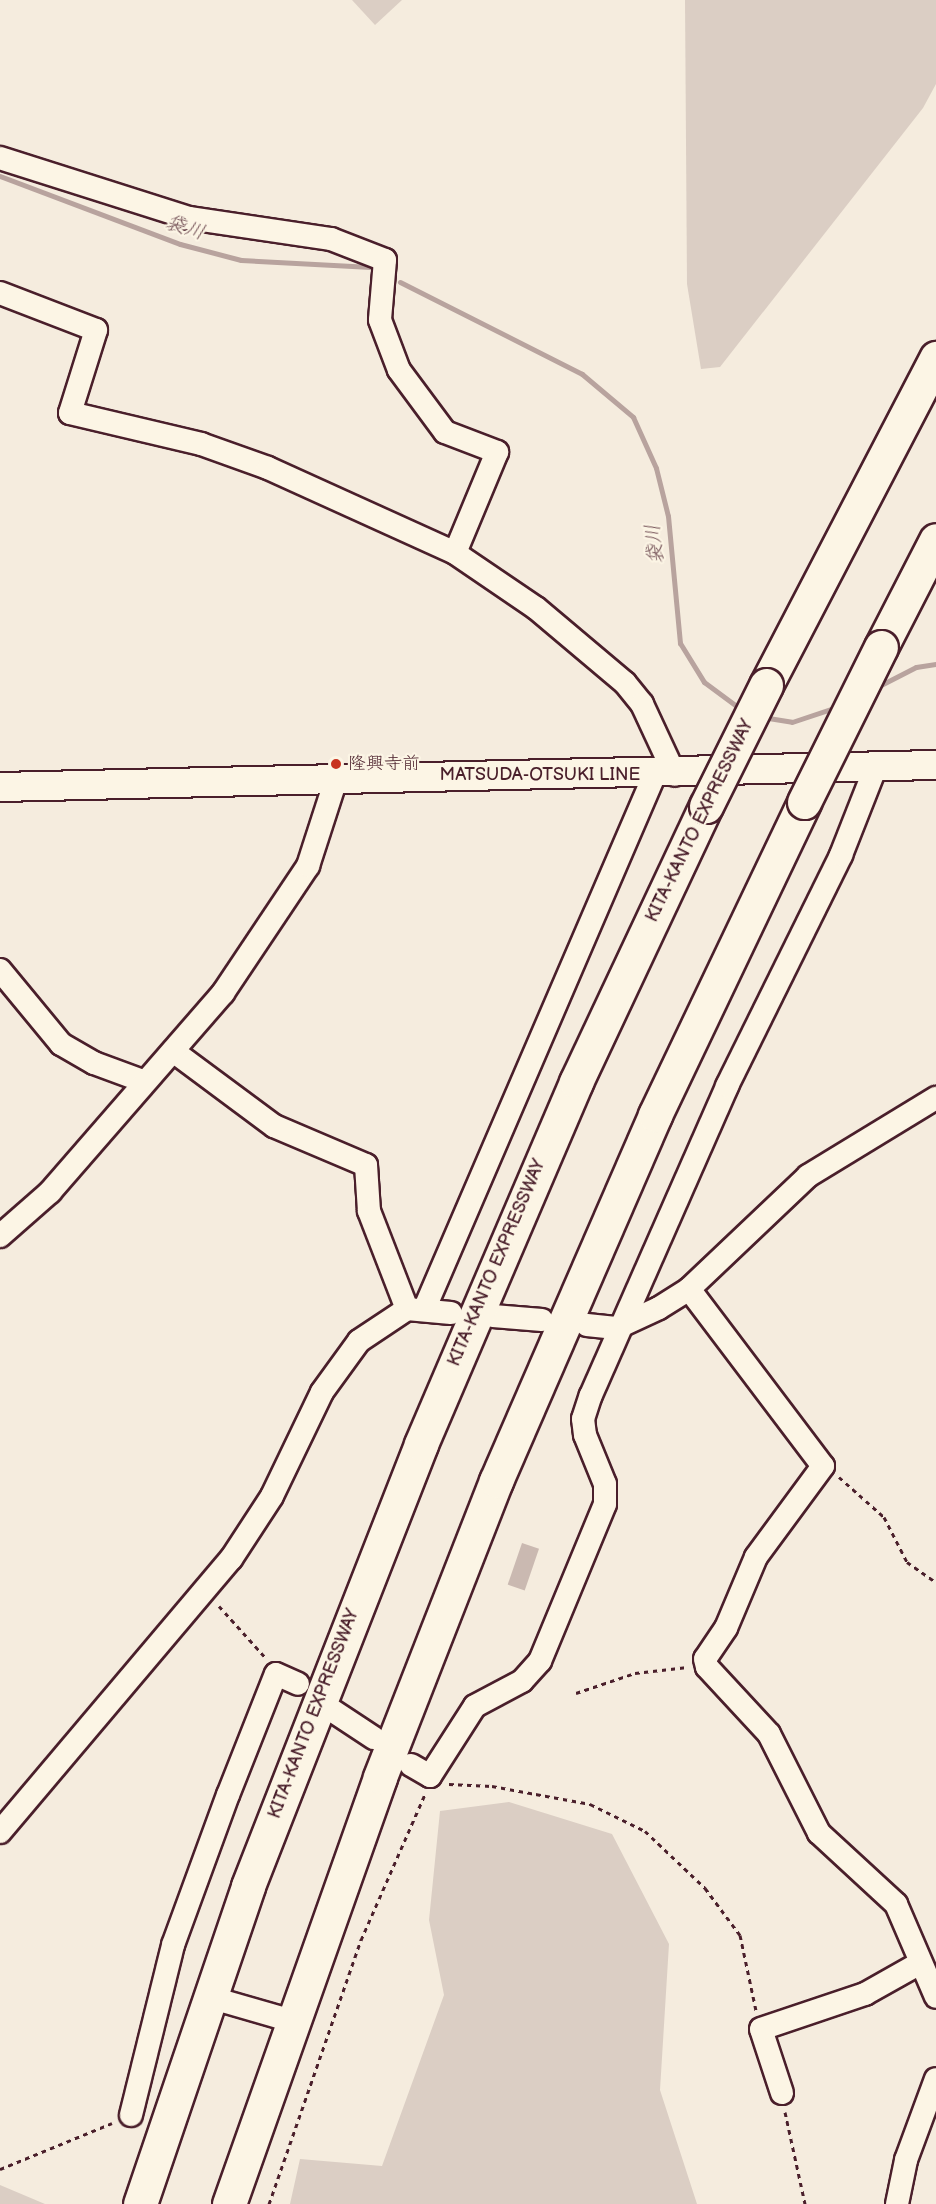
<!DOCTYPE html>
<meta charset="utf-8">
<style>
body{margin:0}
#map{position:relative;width:936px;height:2204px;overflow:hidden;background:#f5ecde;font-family:"Balsamiq Sans","Klee One",sans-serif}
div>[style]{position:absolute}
.green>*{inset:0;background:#dbcec4}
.stream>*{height:5px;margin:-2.5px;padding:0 2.5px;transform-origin:2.5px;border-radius:2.5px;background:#b8a39e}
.building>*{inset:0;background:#cab9b1;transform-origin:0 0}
.path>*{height:3px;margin-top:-1.5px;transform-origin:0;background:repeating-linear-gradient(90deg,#4a1f2b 0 4.5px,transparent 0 9px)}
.roads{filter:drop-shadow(2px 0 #4a1f2b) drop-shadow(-2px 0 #4a1f2b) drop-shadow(0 2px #4a1f2b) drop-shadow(0 -2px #4a1f2b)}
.minor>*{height:22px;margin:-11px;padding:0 11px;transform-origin:11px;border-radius:11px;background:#fcf5e5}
.major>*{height:28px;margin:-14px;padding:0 14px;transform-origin:14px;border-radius:14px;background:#fcf5e5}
.highway>*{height:33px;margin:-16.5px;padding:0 16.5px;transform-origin:16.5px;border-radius:16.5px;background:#fcf5e5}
.bridges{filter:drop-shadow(2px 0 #4a1f2b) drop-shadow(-2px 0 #4a1f2b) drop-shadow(0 2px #4a1f2b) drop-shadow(0 -2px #4a1f2b)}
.highway-bridge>*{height:33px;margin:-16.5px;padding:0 16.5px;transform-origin:16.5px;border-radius:16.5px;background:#fcf5e5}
.dots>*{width:16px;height:16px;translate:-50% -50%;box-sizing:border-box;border:3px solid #fcf5e5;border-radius:50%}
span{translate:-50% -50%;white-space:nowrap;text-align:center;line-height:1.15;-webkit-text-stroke:4.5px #fcf5e5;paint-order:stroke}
.poi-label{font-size:18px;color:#4a1f2b}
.left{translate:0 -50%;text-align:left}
.street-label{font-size:18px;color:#4a1f2b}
.water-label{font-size:20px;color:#704d53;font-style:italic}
</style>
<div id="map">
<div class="green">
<div style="clip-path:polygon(352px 0,402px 0,375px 25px)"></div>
<div style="clip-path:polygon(685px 0,936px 0,936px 84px,923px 108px,720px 367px,701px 369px,687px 284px)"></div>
<div style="clip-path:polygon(509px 1802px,612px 1834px,669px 1944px,660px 2090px,697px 2204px,290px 2204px,300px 2159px,382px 2166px,444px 1995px,429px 1920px,440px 1811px)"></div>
<div style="clip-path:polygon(0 2185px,45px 2204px,0 2204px)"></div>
</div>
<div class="stream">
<div style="left:0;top:176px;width:192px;rotate:20.7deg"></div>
<div style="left:180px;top:244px;width:63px;rotate:14.7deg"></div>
<div style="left:241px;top:260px;width:130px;rotate:3.1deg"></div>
<div style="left:400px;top:282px;width:204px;rotate:26.8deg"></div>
<div style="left:582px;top:374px;width:67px;rotate:40.1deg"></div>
<div style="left:633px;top:417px;width:56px;rotate:65.7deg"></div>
<div style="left:656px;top:468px;width:49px;rotate:76deg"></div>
<div style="left:668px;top:516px;width:128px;rotate:84.6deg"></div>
<div style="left:680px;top:643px;width:46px;rotate:58.4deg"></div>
<div style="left:704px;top:682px;width:47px;rotate:36.4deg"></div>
<div style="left:875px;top:688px;width:46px;rotate:-27.1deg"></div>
<div style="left:916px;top:667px;width:20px;rotate:-9deg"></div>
<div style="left:762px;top:717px;width:30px;rotate:9deg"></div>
<div style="left:792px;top:722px;width:47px;rotate:-18.4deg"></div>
</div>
<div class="building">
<div style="left:522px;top:1543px;width:18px;height:44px;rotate:19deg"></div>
</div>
<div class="path">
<div style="left:839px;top:1477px;width:60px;rotate:41.6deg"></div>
<div style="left:884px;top:1517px;width:51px;rotate:62.9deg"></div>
<div style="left:907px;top:1562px;width:35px;rotate:35deg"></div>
<div style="left:219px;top:1606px;width:69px;rotate:48deg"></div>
<div style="left:576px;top:1693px;width:62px;rotate:-18.7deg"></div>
<div style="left:635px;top:1673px;width:53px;rotate:-6.5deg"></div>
<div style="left:449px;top:1784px;width:43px;rotate:2.7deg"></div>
<div style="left:492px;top:1786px;width:100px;rotate:10.4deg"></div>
<div style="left:590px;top:1804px;width:61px;rotate:26.1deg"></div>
<div style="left:645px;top:1831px;width:83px;rotate:43.5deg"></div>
<div style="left:705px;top:1888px;width:59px;rotate:53.3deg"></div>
<div style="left:740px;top:1935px;width:77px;rotate:78deg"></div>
<div style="left:785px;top:2112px;width:94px;rotate:77.7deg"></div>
<div style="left:0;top:2169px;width:121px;rotate:-22.3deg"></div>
<div style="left:269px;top:2204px;width:280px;rotate:-70.8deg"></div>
<div style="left:361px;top:1940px;width:159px;rotate:-66.3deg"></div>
</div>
<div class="roads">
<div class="minor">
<div style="left:0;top:158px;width:198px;rotate:17.6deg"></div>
<div style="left:189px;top:218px;width:144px;rotate:8.4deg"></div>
<div style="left:331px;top:239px;width:58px;rotate:21.3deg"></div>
<div style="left:385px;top:260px;width:60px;rotate:94.8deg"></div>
<div style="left:380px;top:320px;width:53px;rotate:69.2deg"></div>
<div style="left:399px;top:370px;width:77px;rotate:53.4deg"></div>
<div style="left:445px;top:432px;width:56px;rotate:21deg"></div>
<div style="left:497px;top:452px;width:109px;rotate:112.6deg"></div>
<div style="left:0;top:293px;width:103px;rotate:21.1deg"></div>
<div style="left:96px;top:330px;width:87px;rotate:107.4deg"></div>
<div style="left:70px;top:413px;width:135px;rotate:13.3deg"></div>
<div style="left:201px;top:444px;width:71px;rotate:19.7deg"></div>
<div style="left:268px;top:468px;width:205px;rotate:24.4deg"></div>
<div style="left:455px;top:553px;width:98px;rotate:34.2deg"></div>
<div style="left:536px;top:608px;width:116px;rotate:40.1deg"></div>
<div style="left:625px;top:683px;width:27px;rotate:51deg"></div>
<div style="left:642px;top:704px;width:78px;rotate:65.1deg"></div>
<div style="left:0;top:970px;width:96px;rotate:50.5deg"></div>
<div style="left:61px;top:1044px;width:38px;rotate:30deg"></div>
<div style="left:94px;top:1063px;width:52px;rotate:20.2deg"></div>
<div style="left:173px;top:1051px;width:126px;rotate:36.6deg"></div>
<div style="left:274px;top:1126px;width:100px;rotate:23deg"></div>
<div style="left:366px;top:1165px;width:46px;rotate:86.3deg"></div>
<div style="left:369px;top:1211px;width:105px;rotate:68.8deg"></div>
<div style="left:0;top:1236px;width:67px;rotate:-41.3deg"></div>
<div style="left:50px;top:1192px;width:264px;rotate:-49deg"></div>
<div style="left:223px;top:993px;width:153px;rotate:-56.2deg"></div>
<div style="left:308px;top:866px;width:95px;rotate:-72.1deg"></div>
<div style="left:689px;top:1289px;width:222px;rotate:52.9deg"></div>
<div style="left:823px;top:1466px;width:113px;rotate:126.4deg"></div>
<div style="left:756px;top:1557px;width:77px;rotate:112.9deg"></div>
<div style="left:726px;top:1628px;width:37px;rotate:124deg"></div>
<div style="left:705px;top:1659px;width:8px;rotate:76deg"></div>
<div style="left:707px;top:1667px;width:91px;rotate:47.2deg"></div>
<div style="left:769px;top:1734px;width:111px;rotate:63.2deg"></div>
<div style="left:819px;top:1833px;width:105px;rotate:42.7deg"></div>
<div style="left:896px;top:1904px;width:101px;rotate:66.7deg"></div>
<div style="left:424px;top:1310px;width:581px;rotate:-66.7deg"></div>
<div style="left:493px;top:1316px;width:49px;rotate:4.7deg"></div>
<div style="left:587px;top:1325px;width:29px;rotate:6deg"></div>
<div style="left:616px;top:1328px;width:47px;rotate:-24.9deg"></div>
<div style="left:659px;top:1308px;width:36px;rotate:-32deg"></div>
<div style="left:689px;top:1289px;width:164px;rotate:-43.5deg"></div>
<div style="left:808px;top:1176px;width:150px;rotate:-31.4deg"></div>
<div style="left:333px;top:1711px;width:49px;rotate:33.4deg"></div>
<div style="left:411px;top:1765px;width:22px;rotate:30deg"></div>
<div style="left:430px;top:1776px;width:83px;rotate:-57.3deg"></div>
<div style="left:475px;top:1706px;width:53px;rotate:-28deg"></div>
<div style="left:522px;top:1681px;width:27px;rotate:-48deg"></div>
<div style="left:540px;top:1661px;width:170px;rotate:-67.5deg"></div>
<div style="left:605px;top:1504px;width:20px;rotate:-90deg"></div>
<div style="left:605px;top:1484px;width:53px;rotate:-112.2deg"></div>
<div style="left:585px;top:1435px;width:16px;rotate:-97deg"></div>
<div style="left:583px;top:1419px;width:25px;rotate:-72deg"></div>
<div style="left:591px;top:1395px;width:338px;rotate:-66.2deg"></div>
<div style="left:727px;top:1086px;width:258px;rotate:-63.7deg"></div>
<div style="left:841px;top:855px;width:96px;rotate:-68.5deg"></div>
<div style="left:0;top:1832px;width:358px;rotate:-49.8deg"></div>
<div style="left:231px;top:1559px;width:75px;rotate:-56.9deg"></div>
<div style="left:272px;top:1496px;width:115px;rotate:-64.3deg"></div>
<div style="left:322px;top:1392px;width:63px;rotate:-54deg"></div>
<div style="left:359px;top:1341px;width:58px;rotate:-33.7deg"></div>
<div style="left:407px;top:1309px;width:44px;rotate:5.2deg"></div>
<div style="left:209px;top:1997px;width:86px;rotate:16.1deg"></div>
<div style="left:782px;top:2093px;width:67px;rotate:-108.2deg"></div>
<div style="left:761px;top:2029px;width:110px;rotate:-18.6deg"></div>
<div style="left:865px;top:1994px;width:63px;rotate:-29.4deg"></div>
<div style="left:131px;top:2115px;width:175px;rotate:-76.1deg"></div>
<div style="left:173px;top:1945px;width:160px;rotate:-69.9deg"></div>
<div style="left:228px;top:1795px;width:130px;rotate:-68.4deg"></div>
<div style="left:276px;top:1674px;width:24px;rotate:24deg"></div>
<div style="left:897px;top:2204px;width:45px;rotate:-78.4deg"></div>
<div style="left:906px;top:2160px;width:86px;rotate:-69.7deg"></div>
</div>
<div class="major">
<div style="left:0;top:787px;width:936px;rotate:-1.35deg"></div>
</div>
<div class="highway">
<div style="left:881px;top:647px;width:120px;rotate:-62.8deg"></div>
<div style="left:766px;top:685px;width:369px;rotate:-62.5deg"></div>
<div style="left:140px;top:2204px;width:336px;rotate:-71.2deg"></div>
<div style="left:248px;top:1886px;width:475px;rotate:-68.6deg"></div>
<div style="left:421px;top:1444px;width:394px;rotate:-66.8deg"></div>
<div style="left:576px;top:1082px;width:305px;rotate:-64.8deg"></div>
<div style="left:229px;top:2204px;width:453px;rotate:-70.5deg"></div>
<div style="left:380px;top:1777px;width:318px;rotate:-68.6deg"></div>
<div style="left:496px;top:1481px;width:399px;rotate:-66.5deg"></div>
<div style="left:655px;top:1115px;width:347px;rotate:-64.5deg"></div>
</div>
</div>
<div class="bridges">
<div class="highway-bridge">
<div style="left:804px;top:802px;width:173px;rotate:-63.6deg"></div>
<div style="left:706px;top:806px;width:135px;rotate:-63.6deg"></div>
</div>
</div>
<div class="dots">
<div style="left:336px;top:764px;background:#c8321e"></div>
</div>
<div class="poi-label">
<span class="left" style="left:348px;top:764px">隆興寺前</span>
</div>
<div class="street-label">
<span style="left:540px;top:775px">MATSUDA-OTSUKI LINE</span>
<span style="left:700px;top:821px;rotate:-64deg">KITA-KANTO EXPRESSWAY</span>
<span style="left:497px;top:1263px;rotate:-67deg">KITA-KANTO EXPRESSWAY</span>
<span style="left:314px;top:1714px;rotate:-69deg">KITA-KANTO EXPRESSWAY</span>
</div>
<div class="water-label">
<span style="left:185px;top:228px;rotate:18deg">袋川</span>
<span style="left:655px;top:544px;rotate:-96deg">袋川</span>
</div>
</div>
